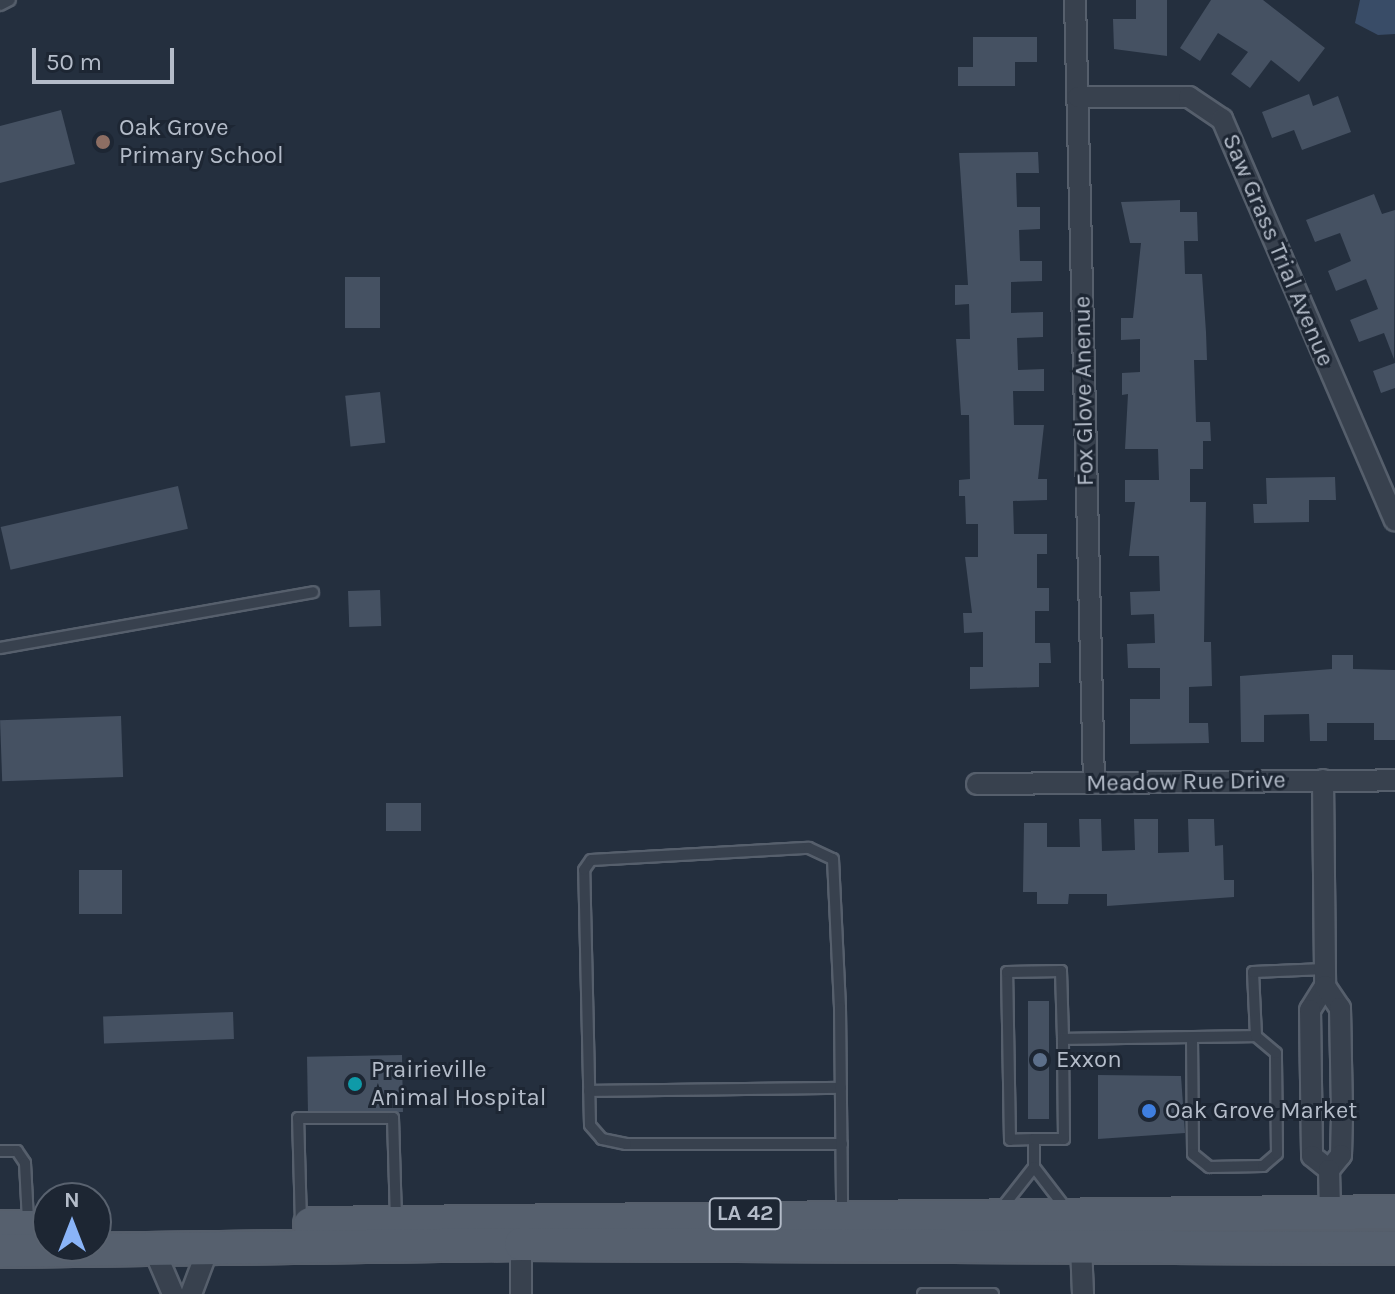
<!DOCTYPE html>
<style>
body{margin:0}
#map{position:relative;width:1395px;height:1294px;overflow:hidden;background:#242f3e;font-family:Karla,sans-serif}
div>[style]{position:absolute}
.water>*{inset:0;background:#394c67}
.building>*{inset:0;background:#455162;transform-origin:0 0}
.roads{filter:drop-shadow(2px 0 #565f6c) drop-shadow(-2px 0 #565f6c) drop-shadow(0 2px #565f6c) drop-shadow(0 -2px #565f6c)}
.service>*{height:10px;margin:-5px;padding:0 5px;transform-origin:5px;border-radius:5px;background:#38414e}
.minor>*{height:20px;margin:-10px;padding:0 10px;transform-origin:10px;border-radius:10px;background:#38414e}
.primary>*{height:32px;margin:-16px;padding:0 16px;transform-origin:16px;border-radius:16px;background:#56606e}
.dots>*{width:22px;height:22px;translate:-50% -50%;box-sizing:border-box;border:4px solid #1d2633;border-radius:50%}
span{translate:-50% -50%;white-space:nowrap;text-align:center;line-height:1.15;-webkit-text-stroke:6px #1d2633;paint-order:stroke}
.shield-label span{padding:2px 6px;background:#1d2633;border:2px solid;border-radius:6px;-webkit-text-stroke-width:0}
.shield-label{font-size:22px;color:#b4bcc9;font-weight:700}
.poi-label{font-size:24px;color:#b4bcc9}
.left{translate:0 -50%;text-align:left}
.street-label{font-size:24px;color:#b4bcc9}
.north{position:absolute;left:32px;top:1182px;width:80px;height:80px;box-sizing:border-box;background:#1d2633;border:2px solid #59626f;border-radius:50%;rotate:0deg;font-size:22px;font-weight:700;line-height:32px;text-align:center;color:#b4bcc9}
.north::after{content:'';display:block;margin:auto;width:28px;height:36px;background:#8ab4f8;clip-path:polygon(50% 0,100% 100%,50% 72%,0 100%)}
.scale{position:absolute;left:32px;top:48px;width:142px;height:36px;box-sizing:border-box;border:4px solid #b4bcc9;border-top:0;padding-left:10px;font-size:24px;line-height:28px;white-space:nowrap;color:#b4bcc9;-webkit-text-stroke:6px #1d2633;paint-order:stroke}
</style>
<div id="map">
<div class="water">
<div style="clip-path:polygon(1360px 0,1395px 0,1395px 34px,1378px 35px,1355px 23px)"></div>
</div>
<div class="building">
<div style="clip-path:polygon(1136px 0,1167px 0,1167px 56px,1114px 49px,1113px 19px,1136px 19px)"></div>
<div style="clip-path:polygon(1211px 0,1263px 0,1325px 48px,1299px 82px,1271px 60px,1250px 88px,1231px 74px,1248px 52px,1218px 33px,1200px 61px,1180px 48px)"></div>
<div style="clip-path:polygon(973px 37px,1037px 37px,1037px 62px,1015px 62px,1015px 86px,958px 86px,958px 67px,973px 67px)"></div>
<div style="clip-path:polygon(1309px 94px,1313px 106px,1338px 96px,1351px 132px,1302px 150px,1294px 130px,1272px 138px,1262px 112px)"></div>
<div style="clip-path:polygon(61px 110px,75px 164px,0 183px,0 126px)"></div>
<div style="clip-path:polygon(1038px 152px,1039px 173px,1016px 173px,1017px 207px,1040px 207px,1040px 229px,1019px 230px,1020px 261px,1042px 261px,1042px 281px,1011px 282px,1011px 313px,1043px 312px,1043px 337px,1017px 338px,1018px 370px,1044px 369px,1044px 391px,1013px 391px,1014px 425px,1044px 425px,1038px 479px,1047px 479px,1047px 500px,1013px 501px,1014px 534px,1047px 534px,1047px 554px,1037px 554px,1037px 588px,1049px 588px,1049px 611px,1035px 611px,1035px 643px,1050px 643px,1051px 663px,1039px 663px,1039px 687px,970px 689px,970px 667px,983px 667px,983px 632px,964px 633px,963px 613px,972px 613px,965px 557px,978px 557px,978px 524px,966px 524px,965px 496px,959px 496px,959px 480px,970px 479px,969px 415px,961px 415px,956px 339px,970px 339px,969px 304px,955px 305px,955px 285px,968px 285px,959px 153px)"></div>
<div style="clip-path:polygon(1374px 194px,1382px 214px,1395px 210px,1394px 359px,1384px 333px,1359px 342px,1350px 320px,1378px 309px,1366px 279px,1336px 291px,1328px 271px,1351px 261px,1340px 233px,1315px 242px,1306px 220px)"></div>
<div style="clip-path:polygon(1180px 200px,1180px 212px,1197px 212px,1198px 241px,1184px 241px,1185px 274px,1202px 274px,1206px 332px,1207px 360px,1194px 360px,1196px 422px,1210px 422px,1211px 441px,1203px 441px,1203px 469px,1190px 469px,1190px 502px,1206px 502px,1204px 642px,1211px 642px,1212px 686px,1189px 687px,1189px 723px,1208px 723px,1209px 743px,1130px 744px,1130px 699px,1160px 699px,1160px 668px,1128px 668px,1127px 644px,1155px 643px,1154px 614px,1131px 615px,1130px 592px,1160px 591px,1159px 556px,1129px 556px,1135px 502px,1125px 502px,1125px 480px,1159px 480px,1158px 449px,1125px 449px,1128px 394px,1122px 395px,1122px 373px,1140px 372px,1140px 339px,1121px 340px,1121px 318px,1133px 318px,1141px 243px,1130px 243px,1121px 202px)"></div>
<div style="left:345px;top:277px;width:35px;height:51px"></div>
<div style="clip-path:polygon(1395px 363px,1395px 388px,1381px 393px,1373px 371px)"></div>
<div style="left:380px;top:392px;width:51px;height:35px;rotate:84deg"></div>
<div style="clip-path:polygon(1335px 477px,1336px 500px,1309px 500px,1309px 522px,1254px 523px,1253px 504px,1267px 504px,1266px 478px)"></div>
<div style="left:178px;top:486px;width:44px;height:182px;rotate:77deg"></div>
<div style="left:380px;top:590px;width:36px;height:32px;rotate:88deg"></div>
<div style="clip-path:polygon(1332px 655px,1353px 655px,1353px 669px,1395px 670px,1395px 740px,1374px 740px,1374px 723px,1327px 723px,1327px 741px,1310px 741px,1309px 714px,1264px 715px,1264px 742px,1241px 742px,1240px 676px,1332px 669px)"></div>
<div style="left:121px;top:716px;width:61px;height:121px;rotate:88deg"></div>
<div style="left:421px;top:803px;width:28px;height:35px;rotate:90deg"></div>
<div style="clip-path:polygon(1079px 819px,1101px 819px,1102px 851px,1135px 850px,1134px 819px,1158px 819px,1158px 853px,1189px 852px,1188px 819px,1214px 819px,1215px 846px,1223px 845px,1224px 880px,1234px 880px,1234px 897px,1107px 906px,1107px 894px,1069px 894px,1068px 904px,1037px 904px,1037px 892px,1023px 892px,1024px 823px,1047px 823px,1047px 847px,1080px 847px)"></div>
<div style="left:79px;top:870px;width:43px;height:44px"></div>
<div style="left:1028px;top:1001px;width:21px;height:118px"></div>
<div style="left:233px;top:1012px;width:27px;height:130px;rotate:88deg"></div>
<div style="left:402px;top:1055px;width:57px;height:95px;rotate:89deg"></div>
<div style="clip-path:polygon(1098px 1075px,1181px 1076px,1185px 1133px,1098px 1139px)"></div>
</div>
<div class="roads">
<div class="service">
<div style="left:0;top:5px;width:11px;rotate:-27deg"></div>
<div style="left:0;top:648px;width:318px;rotate:-10.1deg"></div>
<div style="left:1192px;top:1037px;width:117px;rotate:89.5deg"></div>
<div style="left:1193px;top:1154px;width:21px;rotate:39deg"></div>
<div style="left:1209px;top:1167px;width:54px;rotate:-1.1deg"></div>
<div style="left:1263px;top:1166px;width:18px;rotate:-41deg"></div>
<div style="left:1277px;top:1154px;width:101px;rotate:-90.6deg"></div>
<div style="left:1276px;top:1053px;width:26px;rotate:-140deg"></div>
<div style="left:589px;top:1091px;width:252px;rotate:-0.7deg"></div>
<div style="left:1034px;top:1139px;width:24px;rotate:178deg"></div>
<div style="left:1010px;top:1140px;width:168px;rotate:-91deg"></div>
<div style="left:1007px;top:972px;width:54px;rotate:-1.1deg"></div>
<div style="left:1061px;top:971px;width:68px;rotate:88.3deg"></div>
<div style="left:842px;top:1144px;width:216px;rotate:180deg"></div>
<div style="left:626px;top:1144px;width:25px;rotate:-168deg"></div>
<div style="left:602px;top:1139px;width:18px;rotate:-131deg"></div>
<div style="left:590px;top:1125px;width:255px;rotate:-91.3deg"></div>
<div style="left:584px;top:870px;width:12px;rotate:-55deg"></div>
<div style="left:591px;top:860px;width:218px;rotate:-3.2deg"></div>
<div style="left:809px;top:848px;width:26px;rotate:25deg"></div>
<div style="left:833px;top:859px;width:148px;rotate:87.3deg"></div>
<div style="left:840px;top:1007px;width:206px;rotate:89.4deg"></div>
<div style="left:0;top:1151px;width:17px"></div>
<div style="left:17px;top:1151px;width:14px;rotate:56deg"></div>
<div style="left:25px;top:1163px;width:58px;rotate:87deg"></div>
<div style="left:1034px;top:1167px;width:28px;rotate:-90deg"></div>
<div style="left:1034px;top:1139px;width:30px"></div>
<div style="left:1064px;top:1139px;width:100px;rotate:-90.6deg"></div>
<div style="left:1063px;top:1039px;width:193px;rotate:-0.9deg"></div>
<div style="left:1256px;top:1036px;width:64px;rotate:-92.7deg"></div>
<div style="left:1253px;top:972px;width:72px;rotate:-2.4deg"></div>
<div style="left:1001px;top:1209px;width:53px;rotate:-51.8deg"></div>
<div style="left:1034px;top:1167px;width:54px;rotate:52.5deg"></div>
<div style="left:301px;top:1223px;width:105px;rotate:-91.6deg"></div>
<div style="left:298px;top:1118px;width:95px"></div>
<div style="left:393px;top:1118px;width:102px;rotate:88.3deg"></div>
<div style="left:923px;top:1294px;width:70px"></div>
</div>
<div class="minor">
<div style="left:1075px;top:0;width:783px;rotate:88.61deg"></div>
<div style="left:1078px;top:97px;width:111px"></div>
<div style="left:1189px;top:97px;width:40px;rotate:34deg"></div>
<div style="left:1222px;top:119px;width:437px;rotate:66.7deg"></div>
<div style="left:1323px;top:780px;width:206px;rotate:89.4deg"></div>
<div style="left:1325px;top:986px;width:28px;rotate:122deg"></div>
<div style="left:1310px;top:1010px;width:146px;rotate:89.2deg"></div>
<div style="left:1312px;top:1156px;width:22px;rotate:39deg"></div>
<div style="left:977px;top:784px;width:418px;rotate:-0.5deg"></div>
<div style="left:1325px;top:986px;width:27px;rotate:56deg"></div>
<div style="left:1340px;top:1008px;width:107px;rotate:88.9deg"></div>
<div style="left:1342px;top:1115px;width:40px;rotate:91.4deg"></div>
<div style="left:1341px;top:1155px;width:19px;rotate:129deg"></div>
<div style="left:1329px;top:1170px;width:41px;rotate:88.6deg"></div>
<div style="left:521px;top:1244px;width:50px;rotate:90deg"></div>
<div style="left:1081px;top:1246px;width:48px;rotate:87.6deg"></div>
<div style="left:153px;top:1247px;width:51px;rotate:66.9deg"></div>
<div style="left:191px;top:1294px;width:51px;rotate:-69.4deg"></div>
</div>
<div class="primary">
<div style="left:310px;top:1224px;width:1085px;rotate:-0.63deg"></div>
<div style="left:0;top:1227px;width:48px"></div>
<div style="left:0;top:1251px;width:521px;rotate:-0.77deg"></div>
<div style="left:521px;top:1244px;width:874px;rotate:0.26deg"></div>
</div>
</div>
<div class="dots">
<div style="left:103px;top:142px;background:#8d6e63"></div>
<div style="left:1040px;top:1060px;background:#5c6f8a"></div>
<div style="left:355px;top:1084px;background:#0f9aa8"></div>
<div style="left:1149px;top:1111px;background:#3f7fe0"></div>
</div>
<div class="shield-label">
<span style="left:745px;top:1214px">LA 42</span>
</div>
<div class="poi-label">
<span class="left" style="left:119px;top:142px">Oak Grove<br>Primary School</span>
<span class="left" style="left:1056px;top:1060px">Exxon</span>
<span class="left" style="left:371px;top:1084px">Prairieville<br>Animal Hospital</span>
<span class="left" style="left:1165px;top:1111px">Oak Grove Market</span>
</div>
<div class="street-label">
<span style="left:1278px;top:250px;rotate:67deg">Saw Grass Trial Avenue</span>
<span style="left:1084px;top:391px;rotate:-91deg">Fox Glove Anenue</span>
<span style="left:1186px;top:782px;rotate:-1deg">Meadow Rue Drive</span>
</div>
<div class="north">N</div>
<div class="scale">50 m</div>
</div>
